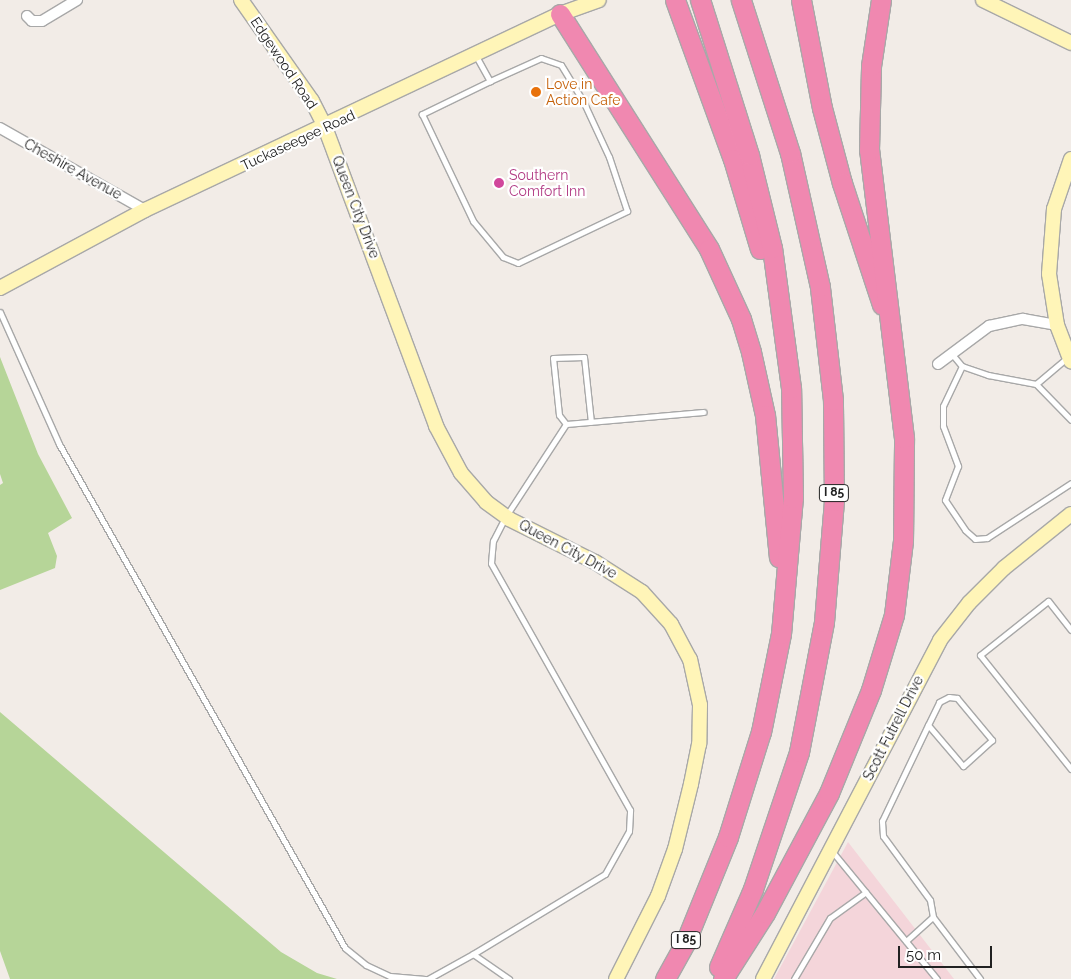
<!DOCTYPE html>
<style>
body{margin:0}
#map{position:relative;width:1071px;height:979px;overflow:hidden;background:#f2ece7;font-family:Raleway,sans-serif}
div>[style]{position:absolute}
.commercial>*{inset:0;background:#f4d5da}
.forest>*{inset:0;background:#b6d598}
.roads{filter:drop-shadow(1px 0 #a8a8a8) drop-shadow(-1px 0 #a8a8a8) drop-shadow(0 1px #a8a8a8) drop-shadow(0 -1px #a8a8a8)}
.lane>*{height:5px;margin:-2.5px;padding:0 2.5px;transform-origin:2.5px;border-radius:2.5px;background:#fff}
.street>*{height:10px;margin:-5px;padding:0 5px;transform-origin:5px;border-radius:5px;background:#fff}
.secondary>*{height:14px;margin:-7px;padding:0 7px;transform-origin:7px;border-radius:7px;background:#fff5b8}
.highway>*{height:19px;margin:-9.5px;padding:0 9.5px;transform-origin:9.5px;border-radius:9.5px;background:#f088b0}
.dots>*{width:14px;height:14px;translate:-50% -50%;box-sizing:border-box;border:2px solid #fff;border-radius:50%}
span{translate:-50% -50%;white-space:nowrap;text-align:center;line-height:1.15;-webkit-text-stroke:4.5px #fff;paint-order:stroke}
.shield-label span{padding:1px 4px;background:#fff;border:1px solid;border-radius:4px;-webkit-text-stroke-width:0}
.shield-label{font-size:12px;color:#212121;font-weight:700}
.street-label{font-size:14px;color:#212121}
.food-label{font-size:14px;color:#c56008}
.left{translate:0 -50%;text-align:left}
.hotel-label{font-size:14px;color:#b23c85}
.scale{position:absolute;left:898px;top:946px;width:94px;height:22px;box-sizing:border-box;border:2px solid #212121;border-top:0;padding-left:6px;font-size:15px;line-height:18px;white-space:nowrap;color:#212121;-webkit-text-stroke:4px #fff;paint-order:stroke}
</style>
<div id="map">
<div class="commercial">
<div style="clip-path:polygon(848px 842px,954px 979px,774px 979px)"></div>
</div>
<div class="forest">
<div style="clip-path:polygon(0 357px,38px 454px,72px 518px,48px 533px,57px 556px,55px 568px,0 590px,0 485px,3px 483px,0 474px)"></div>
<div style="clip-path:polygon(0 712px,281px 952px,317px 973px,337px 979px,10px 979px,0 951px)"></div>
</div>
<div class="roads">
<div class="lane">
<div style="left:476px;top:56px;width:29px;rotate:61deg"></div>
<div style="left:490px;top:81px;width:76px;rotate:154.1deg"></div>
<div style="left:422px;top:114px;width:119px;rotate:64.5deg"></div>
<div style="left:473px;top:221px;width:47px;rotate:50.2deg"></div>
<div style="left:503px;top:257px;width:16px;rotate:22deg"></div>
<div style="left:518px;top:263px;width:121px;rotate:-25.5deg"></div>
<div style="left:627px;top:211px;width:57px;rotate:-108.4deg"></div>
<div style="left:609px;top:157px;width:62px;rotate:-114.9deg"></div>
<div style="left:583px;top:101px;width:42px;rotate:-121.4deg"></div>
<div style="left:561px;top:65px;width:21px;rotate:-161deg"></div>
<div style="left:541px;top:58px;width:56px;rotate:155.7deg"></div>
<div style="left:0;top:312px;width:145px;rotate:65.9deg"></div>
<div style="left:59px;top:444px;width:579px;rotate:60.43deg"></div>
<div style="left:345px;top:948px;width:27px;rotate:39deg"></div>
<div style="left:366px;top:965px;width:26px;rotate:25deg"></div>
<div style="left:390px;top:976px;width:38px;rotate:5deg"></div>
<div style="left:428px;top:979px;width:51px;rotate:-29.1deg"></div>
<div style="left:473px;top:954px;width:44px;rotate:34.8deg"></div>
<div style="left:951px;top:353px;width:17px;rotate:50deg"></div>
<div style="left:962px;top:366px;width:28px;rotate:19deg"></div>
<div style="left:988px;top:375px;width:49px;rotate:10.6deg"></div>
<div style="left:1036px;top:384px;width:50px;rotate:45.8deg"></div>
<div style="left:962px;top:366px;width:44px;rotate:115.4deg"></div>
<div style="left:943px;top:406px;width:20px;rotate:90deg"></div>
<div style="left:943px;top:426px;width:43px;rotate:69.4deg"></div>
<div style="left:958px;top:466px;width:36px;rotate:111deg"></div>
<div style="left:945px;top:500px;width:36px;rotate:56deg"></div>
<div style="left:965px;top:530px;width:13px;rotate:42deg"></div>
<div style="left:975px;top:539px;width:12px;rotate:-5deg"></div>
<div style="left:987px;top:538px;width:100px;rotate:-33.2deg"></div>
<div style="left:1036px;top:384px;width:42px;rotate:-40.2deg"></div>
<div style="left:566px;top:424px;width:11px;rotate:-128deg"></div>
<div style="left:559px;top:415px;width:57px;rotate:-96deg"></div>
<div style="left:553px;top:358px;width:31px;rotate:-2deg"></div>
<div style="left:584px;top:357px;width:65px;rotate:83.9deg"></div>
<div style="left:1071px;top:630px;width:37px;rotate:-128deg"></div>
<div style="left:1048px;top:601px;width:87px;rotate:141.5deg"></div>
<div style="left:980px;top:655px;width:146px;rotate:51.4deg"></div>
<div style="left:831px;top:850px;width:167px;rotate:50.6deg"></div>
<div style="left:933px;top:917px;width:78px;rotate:52.8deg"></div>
<div style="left:906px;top:941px;width:36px;rotate:-42deg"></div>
<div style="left:933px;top:917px;width:17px;rotate:-100deg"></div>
<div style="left:930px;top:900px;width:79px;rotate:-126.3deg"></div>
<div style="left:883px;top:836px;width:15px;rotate:-94deg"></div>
<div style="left:882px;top:821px;width:106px;rotate:-64.4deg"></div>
<div style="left:928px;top:725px;width:25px;rotate:-64deg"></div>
<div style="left:939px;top:702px;width:11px;rotate:-27deg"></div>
<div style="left:949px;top:697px;width:8px;rotate:7deg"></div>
<div style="left:957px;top:698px;width:55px;rotate:50.2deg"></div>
<div style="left:992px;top:740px;width:39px;rotate:138deg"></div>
<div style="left:963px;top:766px;width:54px;rotate:-130.5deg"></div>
<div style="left:473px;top:954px;width:154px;rotate:-31.2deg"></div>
<div style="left:605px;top:874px;width:49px;rotate:-60.8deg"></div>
<div style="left:629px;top:831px;width:21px;rotate:-87deg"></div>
<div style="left:630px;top:810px;width:283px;rotate:-119.4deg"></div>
<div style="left:491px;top:563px;width:22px;rotate:-85deg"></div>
<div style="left:493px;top:541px;width:28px;rotate:-63deg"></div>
<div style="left:506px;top:516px;width:110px;rotate:-56.9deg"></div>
<div style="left:566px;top:424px;width:138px;rotate:-5deg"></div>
<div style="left:794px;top:979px;width:71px;rotate:-59.5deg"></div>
<div style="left:830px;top:918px;width:44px;rotate:-35.8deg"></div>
</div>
<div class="street">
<div style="left:27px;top:16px;width:7px;rotate:45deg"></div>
<div style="left:32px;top:21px;width:10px"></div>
<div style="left:42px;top:21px;width:41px;rotate:-31deg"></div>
<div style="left:0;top:128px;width:167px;rotate:29.5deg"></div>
<div style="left:938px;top:364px;width:64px;rotate:-36.7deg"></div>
<div style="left:989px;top:326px;width:35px;rotate:-12deg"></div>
<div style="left:1023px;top:319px;width:35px;rotate:10deg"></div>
</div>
<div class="secondary">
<div style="left:241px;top:0;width:123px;rotate:54.9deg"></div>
<div style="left:312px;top:101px;width:29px;rotate:63deg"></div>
<div style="left:325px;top:127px;width:319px;rotate:69.6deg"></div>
<div style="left:436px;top:426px;width:53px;rotate:62deg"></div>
<div style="left:461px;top:473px;width:38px;rotate:49deg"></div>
<div style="left:486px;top:502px;width:29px;rotate:36deg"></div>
<div style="left:509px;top:519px;width:96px;rotate:26.6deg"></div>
<div style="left:595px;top:562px;width:56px;rotate:32.6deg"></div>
<div style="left:642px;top:592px;width:43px;rotate:47.8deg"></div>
<div style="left:671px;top:624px;width:40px;rotate:62deg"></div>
<div style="left:690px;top:659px;width:47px;rotate:77.7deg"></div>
<div style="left:700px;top:705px;width:39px;rotate:91deg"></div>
<div style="left:699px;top:744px;width:41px;rotate:101.3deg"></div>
<div style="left:691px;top:784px;width:67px;rotate:103.8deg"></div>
<div style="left:675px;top:849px;width:50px;rotate:109.9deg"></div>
<div style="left:658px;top:896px;width:93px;rotate:116.8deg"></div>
<div style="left:983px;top:0;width:98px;rotate:26deg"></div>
<div style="left:1071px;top:159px;width:53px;rotate:108.8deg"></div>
<div style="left:1054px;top:209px;width:65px;rotate:94.4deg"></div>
<div style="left:1049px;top:274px;width:52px;rotate:81.1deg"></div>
<div style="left:1057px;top:325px;width:39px;rotate:69deg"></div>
<div style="left:0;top:288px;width:165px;rotate:-28.3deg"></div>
<div style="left:145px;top:210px;width:459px;rotate:-25.3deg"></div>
<div style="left:560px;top:14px;width:41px;rotate:-19.7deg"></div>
<div style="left:763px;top:979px;width:382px;rotate:-62.4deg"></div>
<div style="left:940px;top:640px;width:47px;rotate:-51.9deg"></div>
<div style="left:969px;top:603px;width:49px;rotate:-45deg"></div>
<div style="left:1004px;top:568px;width:86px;rotate:-38.9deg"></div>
</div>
<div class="highway">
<div style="left:675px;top:0;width:169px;rotate:70deg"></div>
<div style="left:733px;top:159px;width:94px;rotate:73.3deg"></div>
<div style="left:801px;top:0;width:110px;rotate:79deg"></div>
<div style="left:822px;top:108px;width:78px;rotate:75.1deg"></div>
<div style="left:842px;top:183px;width:128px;rotate:71.8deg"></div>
<div style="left:560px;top:14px;width:278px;rotate:57.6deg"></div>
<div style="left:709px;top:249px;width:77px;rotate:65.4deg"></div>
<div style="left:741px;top:319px;width:34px;rotate:73deg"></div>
<div style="left:751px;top:352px;width:65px;rotate:77.5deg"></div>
<div style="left:765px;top:415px;width:143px;rotate:84.4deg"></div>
<div style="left:719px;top:967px;width:85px;rotate:-66.4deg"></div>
<div style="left:753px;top:889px;width:145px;rotate:-71.4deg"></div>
<div style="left:799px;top:752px;width:132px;rotate:-79.1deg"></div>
<div style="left:824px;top:622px;width:121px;rotate:-85.3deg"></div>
<div style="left:834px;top:501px;width:101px;rotate:-90.6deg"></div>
<div style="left:833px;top:400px;width:114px;rotate:-96.6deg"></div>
<div style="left:820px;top:287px;width:137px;rotate:-102.6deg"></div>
<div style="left:790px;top:153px;width:161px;rotate:-107.8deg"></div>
<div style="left:665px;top:979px;width:41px;rotate:-60.9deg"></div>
<div style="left:685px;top:943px;width:114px;rotate:-67.9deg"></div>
<div style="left:728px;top:837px;width:110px;rotate:-72.6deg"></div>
<div style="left:761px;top:732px;width:100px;rotate:-78.5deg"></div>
<div style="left:781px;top:634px;width:137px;rotate:-85deg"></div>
<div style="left:793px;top:498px;width:110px;rotate:-91deg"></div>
<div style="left:791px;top:388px;width:141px;rotate:-97.7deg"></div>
<div style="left:772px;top:248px;width:96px;rotate:-103.9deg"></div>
<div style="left:749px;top:155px;width:163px;rotate:-107.5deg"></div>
<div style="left:723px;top:979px;width:78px;rotate:-57.5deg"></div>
<div style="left:765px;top:913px;width:136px;rotate:-61.9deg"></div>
<div style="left:829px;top:793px;width:111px;rotate:-67.8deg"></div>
<div style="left:871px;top:690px;width:78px;rotate:-73deg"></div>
<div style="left:894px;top:615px;width:75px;rotate:-83.1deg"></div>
<div style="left:903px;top:541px;width:103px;rotate:-89.4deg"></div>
<div style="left:904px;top:438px;width:290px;rotate:-96.9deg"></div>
<div style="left:869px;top:150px;width:84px;rotate:-88.6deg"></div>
<div style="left:871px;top:66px;width:67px;rotate:-81.4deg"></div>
</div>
</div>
<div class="dots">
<div style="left:536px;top:92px;background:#e8710a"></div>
<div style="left:499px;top:183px;background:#d1479c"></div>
</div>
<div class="shield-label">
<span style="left:834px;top:493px">I 85</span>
<span style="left:686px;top:940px">I 85</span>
</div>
<div class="street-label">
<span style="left:284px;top:63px;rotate:56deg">Edgewood Road</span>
<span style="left:298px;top:140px;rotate:-25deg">Tuckaseegee Road</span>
<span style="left:73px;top:169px;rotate:29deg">Cheshire Avenue</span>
<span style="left:356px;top:207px;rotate:69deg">Queen City Drive</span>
<span style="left:568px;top:549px;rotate:28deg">Queen City Drive</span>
<span style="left:893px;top:728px;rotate:-63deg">Scott Futrell Drive</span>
</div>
<div class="food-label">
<span class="left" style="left:546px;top:92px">Love in<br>Action Cafe</span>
</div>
<div class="hotel-label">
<span class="left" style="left:509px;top:183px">Southern<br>Comfort Inn</span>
</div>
<div class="scale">50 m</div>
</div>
